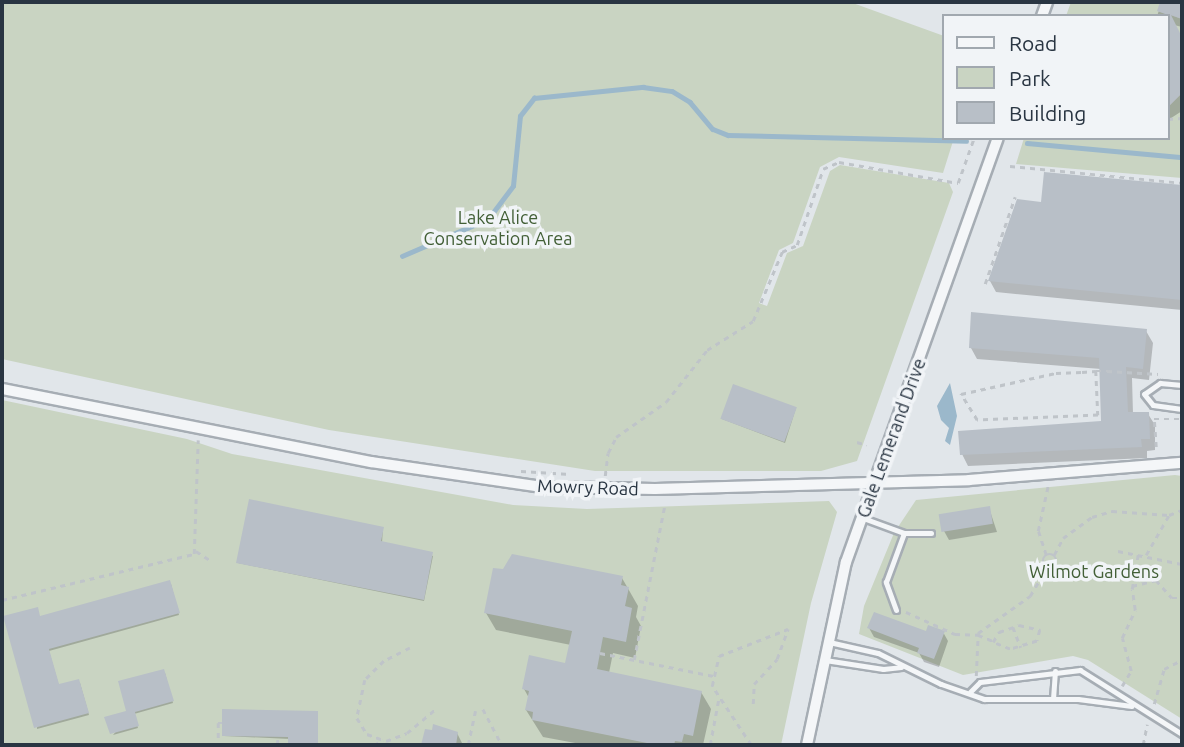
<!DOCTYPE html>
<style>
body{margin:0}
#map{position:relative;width:1184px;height:747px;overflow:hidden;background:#e1e6ea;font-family:Ubuntu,sans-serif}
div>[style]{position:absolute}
.green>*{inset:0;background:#c9d4c2}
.water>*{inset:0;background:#9bb8cb}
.shadow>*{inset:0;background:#0003}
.stream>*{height:4.5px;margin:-2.25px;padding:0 2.25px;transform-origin:2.25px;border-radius:2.25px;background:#9bb8cb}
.building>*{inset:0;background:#b8bfc7;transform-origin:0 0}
.path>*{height:2.5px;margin-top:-1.25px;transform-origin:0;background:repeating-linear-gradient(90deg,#bfc4c9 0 5px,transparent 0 10px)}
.path>.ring{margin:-1.25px;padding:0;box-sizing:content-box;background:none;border:2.5px solid #bfc4c9;border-radius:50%}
.roads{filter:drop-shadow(2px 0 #a6adb4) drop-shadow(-2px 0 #a6adb4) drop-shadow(0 2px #a6adb4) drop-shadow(0 -2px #a6adb4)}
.lane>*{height:5px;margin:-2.5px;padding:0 2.5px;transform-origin:2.5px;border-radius:2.5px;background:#f4f6f8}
.street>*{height:10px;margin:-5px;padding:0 5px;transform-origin:5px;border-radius:5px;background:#f4f6f8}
span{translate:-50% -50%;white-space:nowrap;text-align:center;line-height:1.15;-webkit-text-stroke:7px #f1f4f7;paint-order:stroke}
.park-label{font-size:18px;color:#425f36}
.street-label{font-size:18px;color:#293542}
.frame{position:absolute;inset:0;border:4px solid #293542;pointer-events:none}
.legend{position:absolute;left:942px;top:14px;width:228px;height:126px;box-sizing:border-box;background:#f1f4f7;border:2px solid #a1a8af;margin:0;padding:9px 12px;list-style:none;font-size:21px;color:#293542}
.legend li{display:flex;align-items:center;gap:14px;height:35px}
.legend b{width:35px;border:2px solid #a1a8af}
</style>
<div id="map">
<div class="green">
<div style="clip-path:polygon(2px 2px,850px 2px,944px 36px,944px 138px,954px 138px,943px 173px,839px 157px,820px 167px,793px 243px,779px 250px,759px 303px,767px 306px,787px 253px,803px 246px,830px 171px,840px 165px,949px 183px,953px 192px,857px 461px,821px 471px,595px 471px,329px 430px,2px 359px)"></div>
<div style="clip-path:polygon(1071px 2px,1160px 2px,1158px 11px,1182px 19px,1182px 37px,1168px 16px,1066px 16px)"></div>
<div style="clip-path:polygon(1182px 93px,1182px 178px,1016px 164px,1024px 138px,1168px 138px,1168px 107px)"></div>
<div style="clip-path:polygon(2px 400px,187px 439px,232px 454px,513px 505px,587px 509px,829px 501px,837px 512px,811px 603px,781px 745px,2px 745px)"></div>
<div style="clip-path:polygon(1175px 475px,1182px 476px,1182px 719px,1088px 660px,1073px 656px,963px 675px,859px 634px,864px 606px,894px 533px,916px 500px)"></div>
</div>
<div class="water">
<div style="clip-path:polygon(950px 383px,957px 416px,950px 445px,945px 441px,949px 428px,941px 420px,937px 406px)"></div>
</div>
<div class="shadow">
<div style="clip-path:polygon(1162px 2px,1182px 2px,1182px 27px,1174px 25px,1182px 40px,1182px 111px,1168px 120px,1168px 16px,1157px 16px)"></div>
<div style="clip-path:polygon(1046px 174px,1182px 187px,1182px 310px,996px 292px,990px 281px,1043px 204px)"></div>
<div style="clip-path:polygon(1146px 331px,1153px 343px,1149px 380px,1132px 378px,1133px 414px,1148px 414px,1155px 425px,1155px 450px,1147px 451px,1147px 458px,968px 466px,962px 454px,1102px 423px,1101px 369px,977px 359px,971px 348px)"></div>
<div style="clip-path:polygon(796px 408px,785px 443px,722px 419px)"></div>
<div style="clip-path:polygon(989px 508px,997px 532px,949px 540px,944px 531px)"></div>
<div style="clip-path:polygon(383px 528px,382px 543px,433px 556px,424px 601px,238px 563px)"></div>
<div style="clip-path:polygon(622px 578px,638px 606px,636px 617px,641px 626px,635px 658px,613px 653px,609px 673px,701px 692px,711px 709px,703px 745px,586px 745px,543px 737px,526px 710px,529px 698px,524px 689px,567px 665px,571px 645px,496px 630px,486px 613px)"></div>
<div style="clip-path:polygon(171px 584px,179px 615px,49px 651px,59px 686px,80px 683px,89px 715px,37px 729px,40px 618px)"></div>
<div style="clip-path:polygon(869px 628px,943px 632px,948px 641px,939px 667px,924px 662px,919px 653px,874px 637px)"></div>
<div style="clip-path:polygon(165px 673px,173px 703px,134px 714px,138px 728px,113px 735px)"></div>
<div style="clip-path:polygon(318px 715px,318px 745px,290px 745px,290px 739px,224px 736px)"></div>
<div style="clip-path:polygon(426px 731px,457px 733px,463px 745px,423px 745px)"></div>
</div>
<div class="stream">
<div style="left:1027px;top:143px;width:156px;rotate:5.2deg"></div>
<div style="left:402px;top:256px;width:94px;rotate:-23.3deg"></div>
<div style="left:488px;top:219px;width:41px;rotate:-52.9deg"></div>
<div style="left:513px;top:186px;width:70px;rotate:-84.3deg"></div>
<div style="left:520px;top:116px;width:23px;rotate:-52deg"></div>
<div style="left:534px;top:98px;width:110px;rotate:-5.8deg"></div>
<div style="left:643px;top:87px;width:29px;rotate:8deg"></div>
<div style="left:672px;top:91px;width:21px;rotate:31deg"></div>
<div style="left:690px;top:102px;width:35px;rotate:50deg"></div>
<div style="left:713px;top:129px;width:16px;rotate:22deg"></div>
<div style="left:728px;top:135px;width:238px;rotate:1.4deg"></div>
</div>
<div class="building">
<div style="clip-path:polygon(1160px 2px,1182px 2px,1182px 19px,1171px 15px,1182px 37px,1182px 93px,1168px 107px,1168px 15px,1157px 11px)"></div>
<div style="clip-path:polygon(1044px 172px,1182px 185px,1182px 300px,988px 281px,1017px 199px,1041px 202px)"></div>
<div style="clip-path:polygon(971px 312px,1147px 329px,1143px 369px,1126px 367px,1128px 412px,1149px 412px,1150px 439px,1141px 439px,1142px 447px,960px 455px,958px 431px,1101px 421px,1099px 358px,969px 348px)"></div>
<div style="left:733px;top:384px;width:68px;height:37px;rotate:20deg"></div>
<div style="clip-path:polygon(249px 499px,384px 527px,381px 541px,433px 552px,424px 600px,236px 563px)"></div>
<div style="left:990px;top:506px;width:18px;height:52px;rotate:81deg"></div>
<div style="clip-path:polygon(512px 554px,623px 576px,621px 585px,629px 587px,625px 606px,632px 608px,626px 642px,603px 637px,597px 669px,702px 691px,693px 736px,684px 734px,682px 742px,675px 741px,674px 745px,657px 745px,532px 720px,533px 712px,525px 710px,529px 691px,522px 689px,529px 655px,565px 663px,572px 631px,484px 613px,493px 568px,503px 569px)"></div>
<div style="clip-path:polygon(170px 580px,180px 613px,49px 649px,59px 684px,79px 679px,89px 713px,34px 728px,3px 616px,38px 607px,40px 616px)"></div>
<div style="clip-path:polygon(874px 612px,926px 631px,928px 625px,945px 631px,934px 659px,917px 653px,919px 648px,867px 628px)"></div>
<div style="clip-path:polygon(164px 669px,174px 701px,135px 712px,139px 726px,110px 734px,104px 717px,126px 711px,118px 681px)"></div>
<div style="clip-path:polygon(222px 709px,318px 711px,318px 745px,288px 745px,288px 737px,222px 736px)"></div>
<div style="clip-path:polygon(433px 724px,458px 732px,456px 745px,421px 745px,425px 729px,432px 730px)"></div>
</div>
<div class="path">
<div style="left:1168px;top:119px;width:14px;rotate:-4deg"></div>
<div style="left:1010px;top:166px;width:173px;rotate:5.6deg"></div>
<div style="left:985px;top:284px;width:92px;rotate:-71deg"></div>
<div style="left:1096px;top:371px;width:44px;rotate:87.4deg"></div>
<div style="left:1098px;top:415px;width:121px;rotate:177.6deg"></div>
<div style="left:977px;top:420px;width:31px;rotate:-122deg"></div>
<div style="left:961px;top:394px;width:97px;rotate:-12.5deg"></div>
<div style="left:1056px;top:373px;width:26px;rotate:-2deg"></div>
<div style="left:1082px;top:372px;width:14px;rotate:-4deg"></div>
<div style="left:1096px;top:371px;width:11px"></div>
<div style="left:1107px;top:371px;width:51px;rotate:3.4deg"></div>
<div style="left:857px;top:442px;width:10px;rotate:17deg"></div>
<div style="left:1156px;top:447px;width:28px;rotate:-94deg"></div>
<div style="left:1154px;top:419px;width:25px"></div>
<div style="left:521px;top:471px;width:49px;rotate:3.5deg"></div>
<div style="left:605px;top:476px;width:23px;rotate:-83deg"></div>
<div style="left:608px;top:453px;width:18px;rotate:-63deg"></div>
<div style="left:616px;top:437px;width:61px;rotate:-35deg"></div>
<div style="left:666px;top:402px;width:66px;rotate:-51.7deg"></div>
<div style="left:707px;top:350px;width:54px;rotate:-32.2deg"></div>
<div style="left:753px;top:321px;width:75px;rotate:-67.2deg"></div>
<div style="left:782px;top:252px;width:17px;rotate:-25deg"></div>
<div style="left:797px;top:245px;width:80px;rotate:-71.1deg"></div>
<div style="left:823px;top:169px;width:17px;rotate:-24deg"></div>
<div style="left:839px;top:162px;width:121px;rotate:10deg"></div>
<div style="left:958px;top:183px;width:48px;rotate:-70.4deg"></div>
<div style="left:196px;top:551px;width:17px;rotate:33deg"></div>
<div style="left:1118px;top:551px;width:65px;rotate:11.5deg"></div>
<div class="ring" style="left:1043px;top:554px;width:11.5px;height:11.5px"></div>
<div style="left:1046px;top:555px;width:25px;rotate:-108deg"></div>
<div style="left:1038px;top:531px;width:46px;rotate:-77.5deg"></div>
<div style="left:1054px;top:555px;width:19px;rotate:-62deg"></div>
<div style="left:1063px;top:538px;width:36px;rotate:-36deg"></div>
<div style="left:1092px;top:517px;width:21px;rotate:-17deg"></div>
<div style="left:1112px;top:511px;width:57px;rotate:4deg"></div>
<div style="left:1169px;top:515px;width:14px;rotate:-21deg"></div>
<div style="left:1146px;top:555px;width:46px;rotate:-60.1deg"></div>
<div style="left:1132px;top:586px;width:25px;rotate:-14deg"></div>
<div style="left:1156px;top:580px;width:24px;rotate:48deg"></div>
<div style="left:1172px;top:598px;width:10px"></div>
<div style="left:2px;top:600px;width:197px;rotate:-13.5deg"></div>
<div style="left:194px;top:554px;width:114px;rotate:-88deg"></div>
<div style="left:906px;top:612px;width:54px;rotate:24.2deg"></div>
<div style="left:955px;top:634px;width:23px;rotate:2deg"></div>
<div style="left:978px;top:635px;width:16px;rotate:22deg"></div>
<div style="left:1019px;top:625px;width:22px;rotate:13deg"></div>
<div style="left:1040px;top:630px;width:11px;rotate:105deg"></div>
<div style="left:1037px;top:641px;width:28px;rotate:163deg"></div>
<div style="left:1010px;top:649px;width:18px;rotate:-158deg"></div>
<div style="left:993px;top:642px;width:12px;rotate:-59deg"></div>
<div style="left:999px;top:632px;width:21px;rotate:-19deg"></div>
<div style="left:1013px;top:627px;width:22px;rotate:69deg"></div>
<div style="left:410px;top:648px;width:29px;rotate:153deg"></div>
<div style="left:384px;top:661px;width:27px;rotate:135deg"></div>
<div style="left:365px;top:680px;width:39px;rotate:102deg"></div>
<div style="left:357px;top:718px;width:19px;rotate:58deg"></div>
<div style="left:367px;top:734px;width:20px;rotate:20deg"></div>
<div style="left:386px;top:741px;width:22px;rotate:-21deg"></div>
<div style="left:407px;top:733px;width:39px;rotate:-40deg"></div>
<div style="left:600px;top:653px;width:116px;rotate:11.4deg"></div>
<div style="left:634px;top:660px;width:159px;rotate:-78.8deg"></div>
<div style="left:976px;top:676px;width:43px;rotate:-87.3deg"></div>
<div style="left:978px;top:633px;width:64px;rotate:-35.4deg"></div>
<div style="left:1030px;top:596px;width:33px;rotate:-59deg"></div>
<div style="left:1122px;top:686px;width:17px;rotate:-59deg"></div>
<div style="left:1131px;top:671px;width:34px;rotate:-105deg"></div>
<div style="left:1122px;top:638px;width:31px;rotate:-65deg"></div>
<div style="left:1135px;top:610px;width:21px;rotate:-98deg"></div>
<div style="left:1132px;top:589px;width:36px;rotate:-80deg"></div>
<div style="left:753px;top:704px;width:20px;rotate:-87deg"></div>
<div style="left:754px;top:684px;width:34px;rotate:-47deg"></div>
<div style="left:777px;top:659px;width:32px;rotate:-70deg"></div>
<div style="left:1154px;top:704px;width:36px;rotate:-74deg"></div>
<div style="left:1164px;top:669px;width:20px;rotate:-27deg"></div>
<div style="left:483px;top:709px;width:41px;rotate:62.2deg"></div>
<div style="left:218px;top:738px;width:15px;rotate:-90deg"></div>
<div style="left:218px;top:723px;width:4px"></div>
<div style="left:277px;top:745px;width:8px;rotate:-83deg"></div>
<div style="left:374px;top:745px;width:10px;rotate:-29deg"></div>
<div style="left:468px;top:745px;width:35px;rotate:-78deg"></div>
<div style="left:710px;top:745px;width:49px;rotate:-79.4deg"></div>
<div style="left:751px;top:745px;width:71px;rotate:-123.5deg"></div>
<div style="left:712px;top:686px;width:31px;rotate:-77deg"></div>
<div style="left:719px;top:656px;width:74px;rotate:-21.4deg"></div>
<div style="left:1143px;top:745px;width:21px;rotate:-79deg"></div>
</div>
<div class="roads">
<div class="lane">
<div style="left:1182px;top:385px;width:22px;rotate:-175deg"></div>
<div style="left:1160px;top:383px;width:19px;rotate:145deg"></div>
<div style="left:1144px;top:394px;width:14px;rotate:51deg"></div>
<div style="left:1153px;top:405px;width:29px;rotate:8deg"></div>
<div style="left:863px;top:518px;width:44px;rotate:20.1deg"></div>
<div style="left:904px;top:533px;width:27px"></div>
<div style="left:896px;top:610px;width:30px;rotate:-110deg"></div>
<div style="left:886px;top:582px;width:52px;rotate:-69.8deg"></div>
<div style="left:829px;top:642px;width:50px;rotate:12.7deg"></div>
<div style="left:878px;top:653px;width:70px;rotate:26.2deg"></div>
<div style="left:941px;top:684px;width:46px;rotate:19.2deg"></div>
<div style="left:984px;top:699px;width:94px"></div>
<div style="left:1078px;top:699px;width:54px;rotate:7.4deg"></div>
<div style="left:825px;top:660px;width:59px;rotate:8.8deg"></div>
<div style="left:883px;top:669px;width:18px;rotate:-6deg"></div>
<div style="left:970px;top:692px;width:14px;rotate:-45deg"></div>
<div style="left:980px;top:682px;width:101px;rotate:-6.8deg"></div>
<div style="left:1080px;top:670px;width:120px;rotate:32.1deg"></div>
<div style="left:1053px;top:699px;width:28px;rotate:-86deg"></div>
</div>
<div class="street">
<div style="left:1042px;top:16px;width:15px;rotate:-70deg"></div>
<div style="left:2px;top:389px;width:376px;rotate:11.2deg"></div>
<div style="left:371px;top:462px;width:173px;rotate:8.3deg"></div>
<div style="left:542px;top:487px;width:113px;rotate:1deg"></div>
<div style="left:655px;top:489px;width:314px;rotate:-1.6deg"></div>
<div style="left:969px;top:480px;width:214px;rotate:-4.6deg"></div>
<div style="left:807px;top:745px;width:187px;rotate:-78deg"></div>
<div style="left:846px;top:562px;width:450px;rotate:-70.3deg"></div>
</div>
</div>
<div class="park-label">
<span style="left:498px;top:228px">Lake Alice<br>Conservation Area</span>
<span style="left:1094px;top:571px">Wilmot Gardens</span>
</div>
<div class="street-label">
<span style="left:891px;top:438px;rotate:-70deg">Gale Lemerand Drive</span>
<span style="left:588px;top:487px;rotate:2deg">Mowry Road</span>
</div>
<div class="frame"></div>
<ul class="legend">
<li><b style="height:9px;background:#f4f6f8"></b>Road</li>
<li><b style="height:19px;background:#c9d4c2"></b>Park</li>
<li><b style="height:19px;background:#b8bfc7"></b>Building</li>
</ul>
</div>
